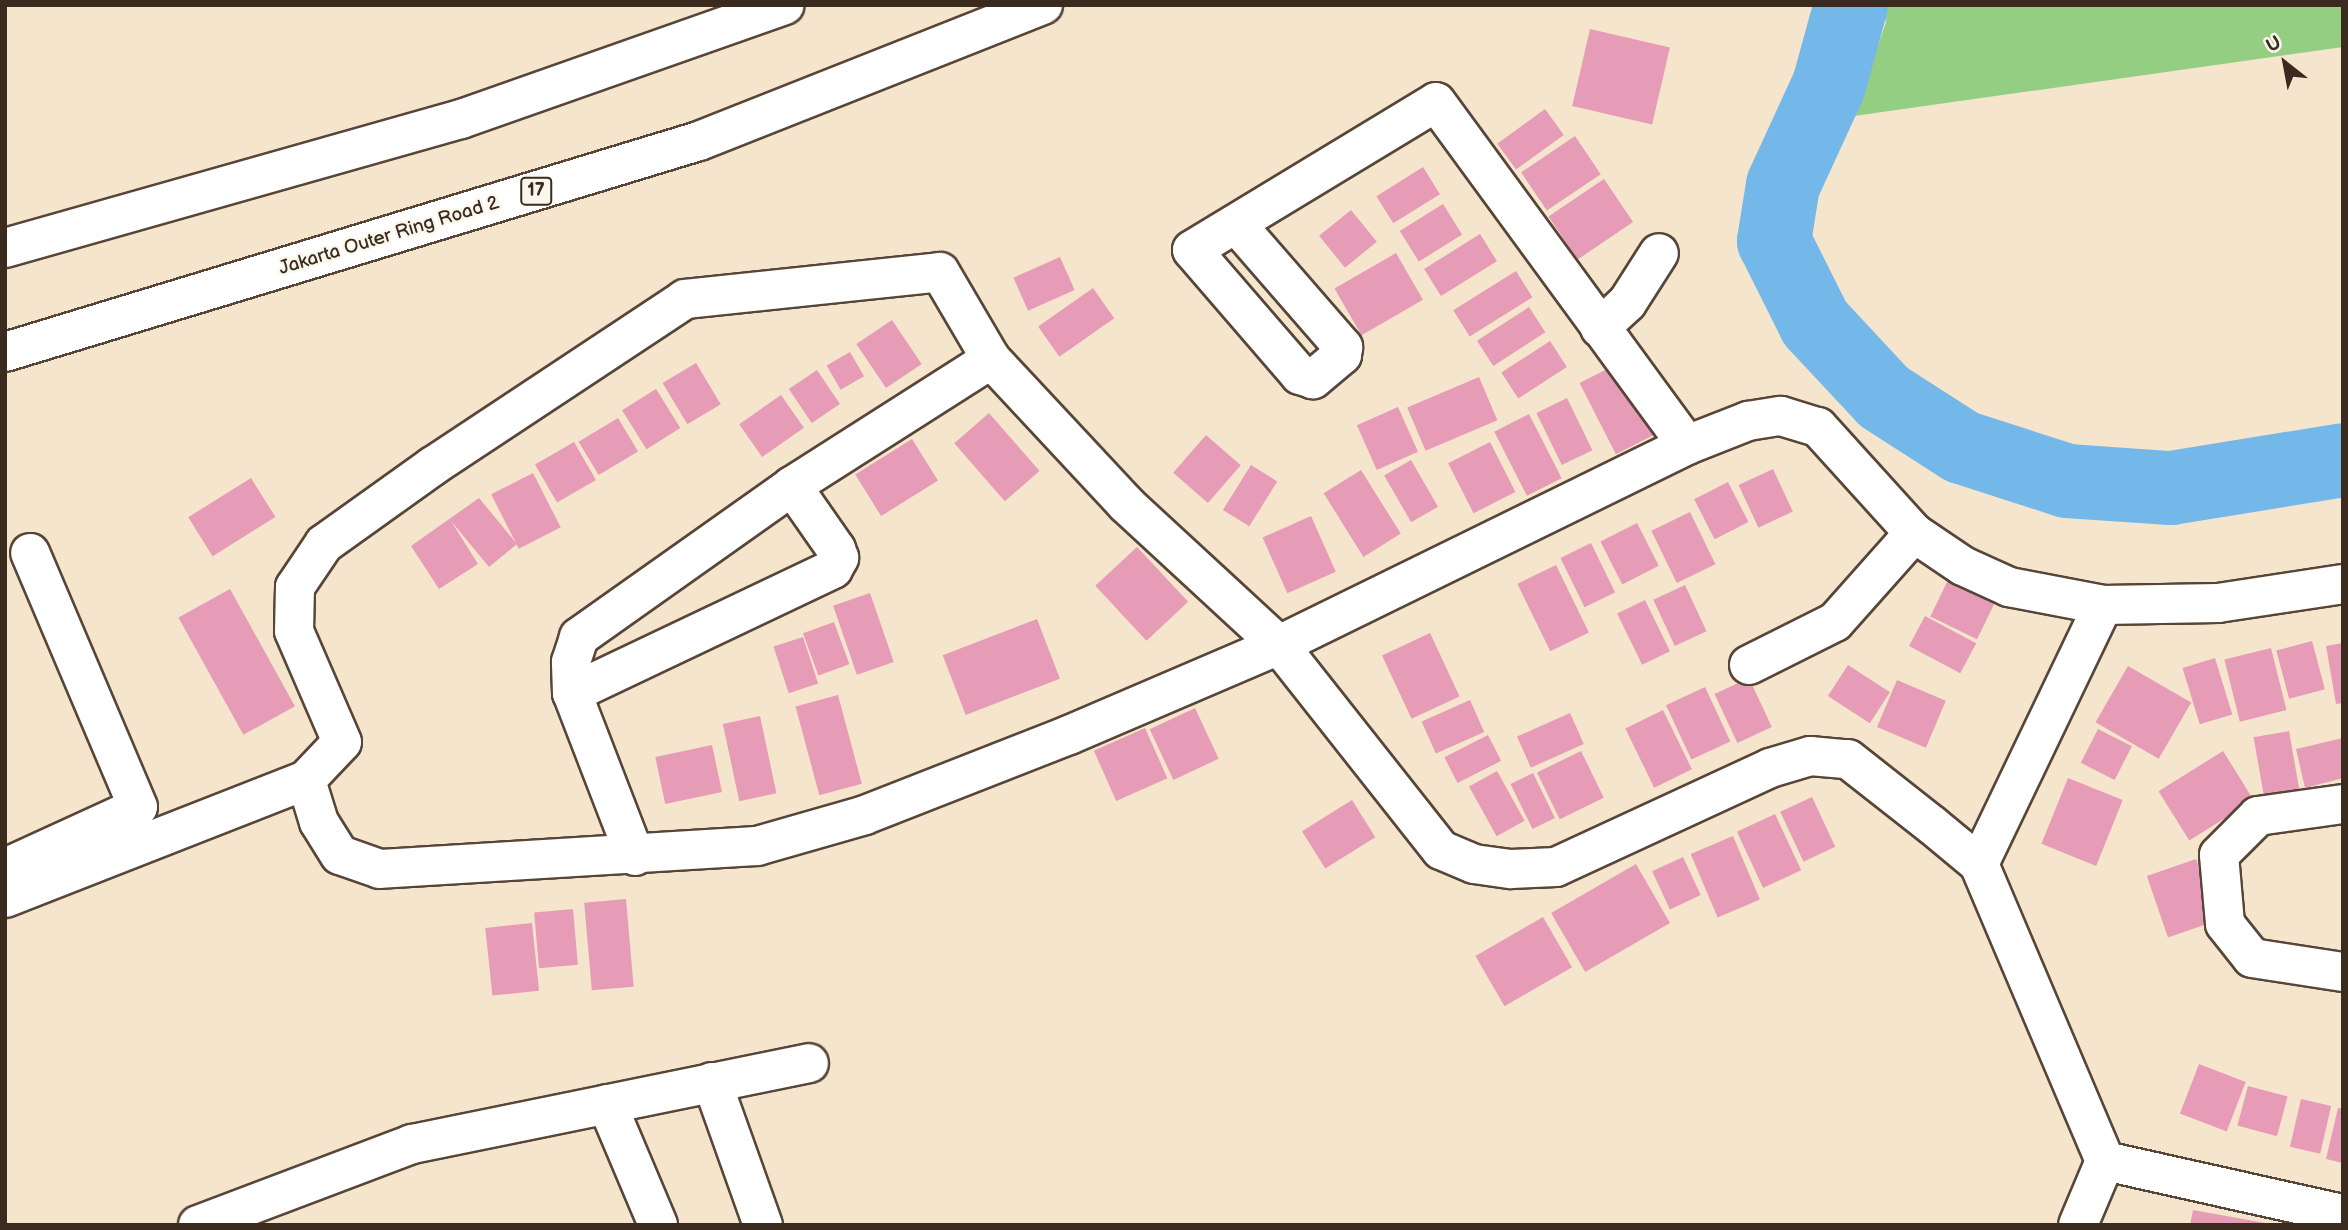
<!DOCTYPE html>
<style>
body{margin:0}
#map{position:relative;width:2348px;height:1230px;overflow:hidden;background:#f5e5cd;font-family:"Balsamiq Sans",sans-serif}
div>[style]{position:absolute}
.green>*{inset:0;background:#93ce82}
.river>*{height:74px;margin:-37px;padding:0 37px;transform-origin:37px;border-radius:37px;background:#74b8ea}
.building>*{inset:0;background:#e69cb6;transform-origin:0 0}
.roads{filter:drop-shadow(2px 0 #574638) drop-shadow(-2px 0 #574638) drop-shadow(0 2px #574638) drop-shadow(0 -2px #574638)}
.minor>*{height:38px;margin:-19px;padding:0 19px;transform-origin:19px;border-radius:19px;background:#fff}
.highway>*{height:38px;margin:-19px;padding:0 19px;transform-origin:19px;border-radius:19px;background:#fff}
span{translate:-50% -50%;white-space:nowrap;text-align:center;line-height:1.15;-webkit-text-stroke:5px #fbf7ec;paint-order:stroke}
.shield-label span{padding:2px 5px;background:#fbf7ec;border:2px solid;border-radius:5px;-webkit-text-stroke-width:0}
.shield-label{font-size:18px;color:#3b2a1e;font-weight:700}
.street-label{font-size:19px;color:#3b2a1e}
.frame{position:absolute;inset:0;border:7px solid #3b2a1e;pointer-events:none}
.north{position:absolute;left:2250px;top:28px;width:70px;height:70px;-webkit-text-stroke:5px #fbf7ec;paint-order:stroke;rotate:329deg;font-size:19px;font-weight:700;line-height:28px;text-align:center;color:#3b2a1e}
.north::after{content:'';display:block;margin:auto;width:24px;height:32px;background:#3b2a1e;clip-path:polygon(50% 0,100% 100%,50% 72%,0 100%)}
</style>
<div id="map">
<div class="green">
<div style="clip-path:polygon(1881px 5px,2343px 5px,2343px 47px,1854px 116px,1886px 22px)"></div>
</div>
<div class="river">
<div style="left:1851px;top:5px;width:83px;rotate:105.4deg"></div>
<div style="left:1829px;top:85px;width:110px;rotate:114.7deg"></div>
<div style="left:1783px;top:185px;width:57px;rotate:99.1deg"></div>
<div style="left:1774px;top:241px;width:92px;rotate:63.4deg"></div>
<div style="left:1815px;top:323px;width:101px;rotate:47deg"></div>
<div style="left:1884px;top:397px;width:93px;rotate:32.7deg"></div>
<div style="left:1962px;top:447px;width:110px;rotate:17.9deg"></div>
<div style="left:2067px;top:481px;width:104px;rotate:3.9deg"></div>
<div style="left:2171px;top:488px;width:174px;rotate:-9.2deg"></div>
</div>
<div class="building">
<div style="left:1590px;top:29px;width:82px;height:79px;rotate:13deg"></div>
<div style="left:1545px;top:109px;width:32px;height:59px;rotate:54deg"></div>
<div style="left:1575px;top:136px;width:46px;height:65px;rotate:56deg"></div>
<div style="left:1423px;top:167px;width:32px;height:55px;rotate:58deg"></div>
<div style="left:1604px;top:179px;width:52px;height:67px;rotate:56deg"></div>
<div style="left:1443px;top:204px;width:36px;height:51px;rotate:58deg"></div>
<div style="left:1351px;top:210px;width:41px;height:41px;rotate:51deg"></div>
<div style="left:1480px;top:234px;width:32px;height:66px;rotate:58deg"></div>
<div style="left:1396px;top:253px;width:54px;height:71px;rotate:60deg"></div>
<div style="left:1060px;top:257px;width:36px;height:51px;rotate:66deg"></div>
<div style="left:1516px;top:271px;width:31px;height:74px;rotate:58deg"></div>
<div style="left:1093px;top:288px;width:37px;height:67px;rotate:55deg"></div>
<div style="left:1529px;top:307px;width:30px;height:62px;rotate:57deg"></div>
<div style="left:892px;top:320px;width:53px;height:43px;rotate:56deg"></div>
<div style="left:1550px;top:341px;width:31px;height:58px;rotate:57deg"></div>
<div style="left:850px;top:352px;width:28px;height:27px;rotate:60deg"></div>
<div style="left:696px;top:363px;width:48px;height:39px;rotate:59deg"></div>
<div style="left:1617px;top:364px;width:80px;height:42px;rotate:63deg"></div>
<div style="left:817px;top:370px;width:41px;height:34px;rotate:56deg"></div>
<div style="left:1479px;top:377px;width:47px;height:78px;rotate:67deg"></div>
<div style="left:656px;top:389px;width:46px;height:40px;rotate:58deg"></div>
<div style="left:781px;top:395px;width:40px;height:51px;rotate:55deg"></div>
<div style="left:1567px;top:398px;width:58px;height:34px;rotate:64deg"></div>
<div style="left:1398px;top:407px;width:49px;height:45px;rotate:66deg"></div>
<div style="left:989px;top:413px;width:77px;height:46px;rotate:49deg"></div>
<div style="left:1529px;top:414px;width:72px;height:39px;rotate:63deg"></div>
<div style="left:618px;top:418px;width:39px;height:46px;rotate:59deg"></div>
<div style="left:1206px;top:435px;width:46px;height:50px;rotate:41deg"></div>
<div style="left:912px;top:439px;width:49px;height:67px;rotate:58deg"></div>
<div style="left:574px;top:442px;width:44px;height:45px;rotate:60deg"></div>
<div style="left:1490px;top:442px;width:56px;height:47px;rotate:63deg"></div>
<div style="left:1411px;top:460px;width:54px;height:31px;rotate:60deg"></div>
<div style="left:1251px;top:465px;width:31px;height:53px;rotate:32deg"></div>
<div style="left:1773px;top:469px;width:47px;height:38px;rotate:65deg"></div>
<div style="left:1361px;top:470px;width:75px;height:44px;rotate:58deg"></div>
<div style="left:533px;top:473px;width:61px;height:47px;rotate:63deg"></div>
<div style="left:251px;top:478px;width:46px;height:74px;rotate:58deg"></div>
<div style="left:1728px;top:482px;width:45px;height:38px;rotate:63deg"></div>
<div style="clip-path:polygon(479px 498px,517px 544px,489px 567px,451px 521px,478px 564px,439px 589px,411px 546px)"></div>
<div style="left:1690px;top:512px;width:58px;height:43px;rotate:64deg"></div>
<div style="left:1311px;top:516px;width:61px;height:53px;rotate:66deg"></div>
<div style="left:1637px;top:523px;width:48px;height:41px;rotate:63deg"></div>
<div style="left:1591px;top:543px;width:55px;height:34px;rotate:64deg"></div>
<div style="left:1137px;top:547px;width:75px;height:57px;rotate:47deg"></div>
<div style="left:1556px;top:565px;width:75px;height:43px;rotate:64deg"></div>
<div style="left:1950px;top:576px;width:52px;height:45px;rotate:26deg"></div>
<div style="left:1685px;top:585px;width:51px;height:35px;rotate:65deg"></div>
<div style="left:230px;top:589px;width:134px;height:59px;rotate:61deg"></div>
<div style="left:870px;top:593px;width:73px;height:39px;rotate:71deg"></div>
<div style="left:1645px;top:600px;width:57px;height:31px;rotate:64deg"></div>
<div style="left:1925px;top:616px;width:58px;height:34px;rotate:28deg"></div>
<div style="left:1037px;top:619px;width:64px;height:101px;rotate:69deg"></div>
<div style="left:834px;top:622px;width:45px;height:33px;rotate:70deg"></div>
<div style="left:1430px;top:633px;width:70px;height:53px;rotate:65deg"></div>
<div style="left:803px;top:637px;width:49px;height:31px;rotate:72deg"></div>
<div style="left:2312px;top:641px;width:50px;height:37px;rotate:75deg"></div>
<div style="clip-path:polygon(2343px 643px,2343px 703px,2336px 704px,2326px 646px)"></div>
<div style="left:2271px;top:648px;width:64px;height:48px;rotate:76deg"></div>
<div style="left:2215px;top:658px;width:59px;height:34px;rotate:73deg"></div>
<div style="left:1848px;top:665px;width:50px;height:37px;rotate:33deg"></div>
<div style="left:2128px;top:666px;width:73px;height:65px;rotate:30deg"></div>
<div style="left:1749px;top:678px;width:54px;height:38px;rotate:65deg"></div>
<div style="left:1897px;top:680px;width:53px;height:51px;rotate:23deg"></div>
<div style="left:1705px;top:687px;width:60px;height:43px;rotate:65deg"></div>
<div style="left:838px;top:695px;width:92px;height:44px;rotate:75deg"></div>
<div style="left:1470px;top:700px;width:35px;height:53px;rotate:66deg"></div>
<div style="left:1195px;top:708px;width:56px;height:50px;rotate:65deg"></div>
<div style="left:1663px;top:710px;width:66px;height:42px;rotate:64deg"></div>
<div style="left:1570px;top:713px;width:34px;height:58px;rotate:66deg"></div>
<div style="left:760px;top:716px;width:79px;height:38px;rotate:78deg"></div>
<div style="left:1145px;top:728px;width:55px;height:56px;rotate:66deg"></div>
<div style="left:2098px;top:729px;width:38px;height:38px;rotate:27deg"></div>
<div style="left:2289px;top:731px;width:62px;height:36px;rotate:80deg"></div>
<div style="left:1488px;top:735px;width:29px;height:49px;rotate:63deg"></div>
<div style="clip-path:polygon(2343px 738px,2343px 778px,2305px 788px,2296px 749px)"></div>
<div style="left:712px;top:745px;width:48px;height:58px;rotate:78deg"></div>
<div style="left:1581px;top:751px;width:52px;height:49px;rotate:64deg"></div>
<div style="left:2223px;top:751px;width:58px;height:76px;rotate:58deg"></div>
<div style="left:1497px;top:771px;width:57px;height:32px;rotate:61deg"></div>
<div style="left:1533px;top:773px;width:50px;height:25px;rotate:64deg"></div>
<div style="left:2068px;top:778px;width:59px;height:71px;rotate:22deg"></div>
<div style="left:1812px;top:797px;width:55px;height:35px;rotate:65deg"></div>
<div style="left:1352px;top:800px;width:44px;height:59px;rotate:58deg"></div>
<div style="left:1775px;top:814px;width:62px;height:42px;rotate:65deg"></div>
<div style="left:1733px;top:836px;width:69px;height:46px;rotate:67deg"></div>
<div style="left:1683px;top:857px;width:42px;height:34px;rotate:65deg"></div>
<div style="left:2196px;top:859px;width:65px;height:52px;rotate:71deg"></div>
<div style="left:1636px;top:864px;width:68px;height:98px;rotate:60deg"></div>
<div style="left:626px;top:899px;width:88px;height:42px;rotate:85deg"></div>
<div style="left:573px;top:909px;width:56px;height:39px;rotate:85deg"></div>
<div style="left:1543px;top:917px;width:58px;height:78px;rotate:60deg"></div>
<div style="left:532px;top:923px;width:68px;height:47px;rotate:84deg"></div>
<div style="left:2199px;top:1064px;width:50px;height:53px;rotate:21deg"></div>
<div style="left:2248px;top:1086px;width:41px;height:41px;rotate:15deg"></div>
<div style="left:2301px;top:1099px;width:31px;height:49px;rotate:13deg"></div>
<div style="clip-path:polygon(2338px 1108px,2343px 1109px,2343px 1163px,2326px 1159px)"></div>
<div style="clip-path:polygon(2193px 1210px,2265px 1223px,2265px 1225px,2190px 1225px)"></div>
</div>
<div class="roads">
<div class="minor">
<div style="left:1237px;top:225px;width:162px;rotate:49deg"></div>
<div style="left:1343px;top:347px;width:8px;rotate:97deg"></div>
<div style="left:1342px;top:355px;width:38px;rotate:140deg"></div>
<div style="left:1313px;top:379px;width:14px;rotate:-163deg"></div>
<div style="left:1300px;top:375px;width:165px;rotate:-130.8deg"></div>
<div style="left:1192px;top:250px;width:285px;rotate:-31.2deg"></div>
<div style="left:1436px;top:102px;width:425px;rotate:53.8deg"></div>
<div style="left:1600px;top:328px;width:37px;rotate:-43deg"></div>
<div style="left:1627px;top:303px;width:59px;rotate:-57.4deg"></div>
<div style="left:1749px;top:665px;width:96px;rotate:-26.6deg"></div>
<div style="left:1835px;top:622px;width:119px;rotate:-48.4deg"></div>
<div style="left:572px;top:693px;width:289px;rotate:-25.4deg"></div>
<div style="left:833px;top:569px;width:13px;rotate:-61deg"></div>
<div style="left:839px;top:558px;width:9px;rotate:-108deg"></div>
<div style="left:836px;top:549px;width:77px;rotate:-124.9deg"></div>
<div style="left:306px;top:780px;width:44px;rotate:72.8deg"></div>
<div style="left:319px;top:822px;width:39px;rotate:58deg"></div>
<div style="left:340px;top:855px;width:42px;rotate:19.3deg"></div>
<div style="left:380px;top:869px;width:378px;rotate:-3.5deg"></div>
<div style="left:757px;top:846px;width:112px;rotate:-16deg"></div>
<div style="left:865px;top:815px;width:219px;rotate:-21.4deg"></div>
<div style="left:1069px;top:735px;width:228px;rotate:-23.2deg"></div>
<div style="left:1279px;top:645px;width:454px;rotate:-26.1deg"></div>
<div style="left:1687px;top:445px;width:66px;rotate:-21.5deg"></div>
<div style="left:1748px;top:421px;width:33px;rotate:-9deg"></div>
<div style="left:1781px;top:416px;width:39px;rotate:17deg"></div>
<div style="left:1818px;top:427px;width:143px;rotate:47.8deg"></div>
<div style="left:1914px;top:533px;width:59px;rotate:34deg"></div>
<div style="left:1963px;top:566px;width:51px;rotate:24.5deg"></div>
<div style="left:2009px;top:587px;width:96px;rotate:10.8deg"></div>
<div style="left:2103px;top:605px;width:115px;rotate:-1deg"></div>
<div style="left:2218px;top:603px;width:126px;rotate:-8.6deg"></div>
<div style="left:2343px;top:804px;width:86px;rotate:172deg"></div>
<div style="left:2258px;top:816px;width:55px;rotate:135deg"></div>
<div style="left:2219px;top:855px;width:69px;rotate:85deg"></div>
<div style="left:2225px;top:924px;width:43px;rotate:51.5deg"></div>
<div style="left:2252px;top:958px;width:92px;rotate:8.7deg"></div>
<div style="left:635px;top:856px;width:175px;rotate:-111.1deg"></div>
<div style="left:572px;top:693px;width:31px;rotate:-92deg"></div>
<div style="left:571px;top:662px;width:26px;rotate:-72deg"></div>
<div style="left:579px;top:637px;width:261px;rotate:-35.3deg"></div>
<div style="left:792px;top:486px;width:236px;rotate:-32.5deg"></div>
<div style="left:1979px;top:864px;width:287px;rotate:-64.4deg"></div>
<div style="left:5px;top:868px;width:146px;rotate:-24.6deg"></div>
<div style="left:138px;top:807px;width:276px;rotate:-113deg"></div>
<div style="left:5px;top:898px;width:323px;rotate:-21.4deg"></div>
<div style="left:306px;top:780px;width:52px;rotate:-46.5deg"></div>
<div style="left:342px;top:742px;width:121px;rotate:-113.4deg"></div>
<div style="left:294px;top:631px;width:44px;rotate:-88.7deg"></div>
<div style="left:295px;top:587px;width:52px;rotate:-56deg"></div>
<div style="left:324px;top:544px;width:134px;rotate:-35.6deg"></div>
<div style="left:433px;top:466px;width:302px;rotate:-33.5deg"></div>
<div style="left:685px;top:299px;width:256px;rotate:-6deg"></div>
<div style="left:940px;top:272px;width:101px;rotate:59.6deg"></div>
<div style="left:991px;top:359px;width:198px;rotate:47deg"></div>
<div style="left:1126px;top:504px;width:208px;rotate:42.7deg"></div>
<div style="left:1279px;top:645px;width:261px;rotate:51.7deg"></div>
<div style="left:1441px;top:850px;width:36px;rotate:23deg"></div>
<div style="left:1474px;top:864px;width:37px;rotate:8deg"></div>
<div style="left:1511px;top:869px;width:45px;rotate:-2.5deg"></div>
<div style="left:1556px;top:867px;width:236px;rotate:-24.8deg"></div>
<div style="left:1770px;top:768px;width:42px;rotate:-16.7deg"></div>
<div style="left:1810px;top:756px;width:38px;rotate:5deg"></div>
<div style="left:1848px;top:759px;width:107px;rotate:38.2deg"></div>
<div style="left:1932px;top:825px;width:61px;rotate:39.7deg"></div>
<div style="left:1979px;top:864px;width:323px;rotate:67deg"></div>
<div style="left:2105px;top:1161px;width:69px;rotate:112.9deg"></div>
<div style="left:712px;top:1082px;width:152px;rotate:70.4deg"></div>
<div style="left:607px;top:1104px;width:131px;rotate:67.1deg"></div>
<div style="left:2105px;top:1161px;width:244px;rotate:12.6deg"></div>
<div style="left:198px;top:1225px;width:229px;rotate:-20.7deg"></div>
<div style="left:412px;top:1144px;width:405px;rotate:-11.5deg"></div>
</div>
<div class="highway">
<div style="left:5px;top:248px;width:474px;rotate:-15.8deg"></div>
<div style="left:461px;top:119px;width:343px;rotate:-19.4deg"></div>
<div style="left:5px;top:352px;width:725px;rotate:-16.91deg"></div>
<div style="left:699px;top:141px;width:370px;rotate:-21.6deg"></div>
</div>
</div>
<div class="shield-label">
<span style="left:536px;top:191px">17</span>
</div>
<div class="street-label">
<span style="left:389px;top:236px;rotate:-17deg">Jakarta Outer Ring Road 2</span>
</div>
<div class="frame"></div>
<div class="north">U</div>
</div>
